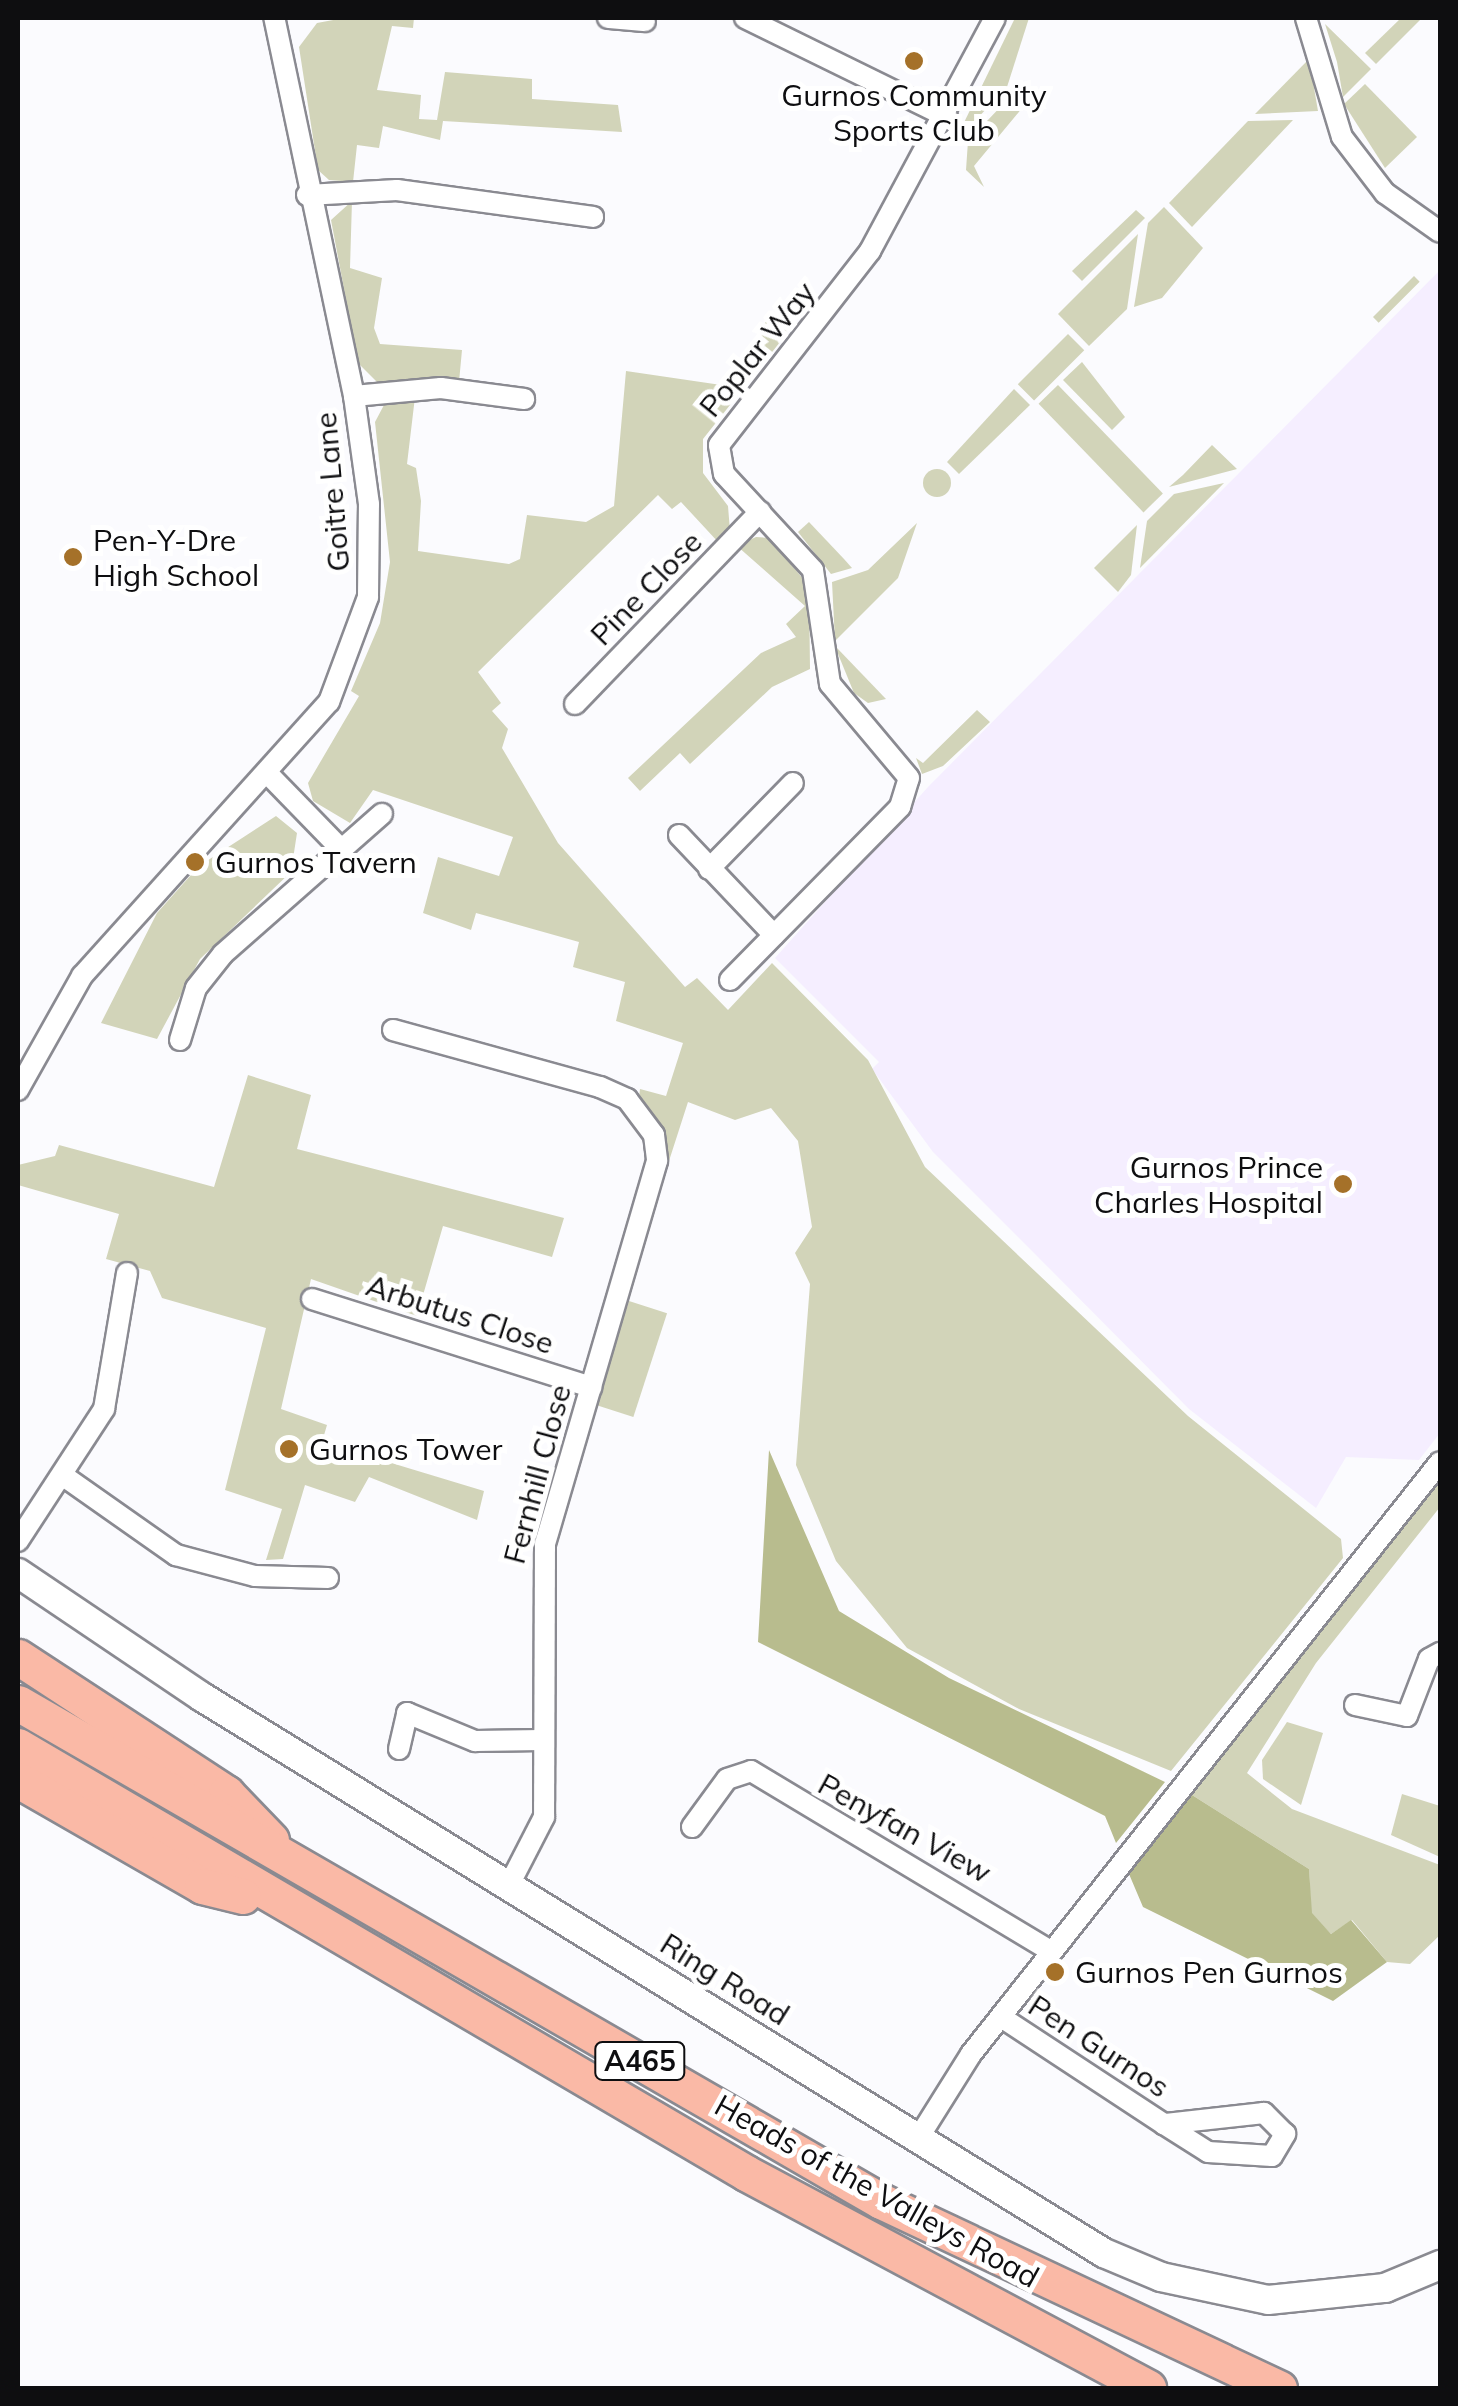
<!DOCTYPE html>
<style>
body{margin:0}
#map{position:relative;width:1458px;height:2406px;overflow:hidden;background:#fbfbfe;font-family:Mulish,sans-serif}
div>[style]{position:absolute}
.medical>*{inset:0;background:#f5eeff}
.green>*{inset:0;background:#d2d4b9;transform-origin:0 0}
.round{border-radius:50%}
.forest>*{inset:0;background:#b8bc8e}
.roads{filter:drop-shadow(2px 0 #8a8a91) drop-shadow(-2px 0 #8a8a91) drop-shadow(0 2px #8a8a91) drop-shadow(0 -2px #8a8a91)}
.street>*{height:20px;margin:-10px;padding:0 10px;transform-origin:10px;border-radius:10px;background:#fff}
.secondary>*{height:28px;margin:-14px;padding:0 14px;transform-origin:14px;border-radius:14px;background:#fff}
.highway>*{height:35px;margin:-17.5px;padding:0 17.5px;transform-origin:17.5px;border-radius:17.5px;background:#fab9a6}
.dots>*{width:28px;height:28px;translate:-50% -50%;box-sizing:border-box;border:5px solid #fff;border-radius:50%}
span{translate:-50% -50%;white-space:nowrap;text-align:center;line-height:1.15;-webkit-text-stroke:10px #fff;paint-order:stroke}
.shield-label span{padding:2px 8px;background:#fff;border:2px solid;border-radius:8px;-webkit-text-stroke-width:0}
.shield-label{font-size:28px;color:#0e0e10;font-weight:700}
.poi-label{font-size:30px;color:#0e0e10}
.left{translate:0 -50%;text-align:left}
.right{translate:-100% -50%;text-align:right}
.street-label{font-size:30px;color:#0e0e10}
.frame{position:absolute;inset:0;border:20px solid #0e0e10;pointer-events:none}
</style>
<div id="map">
<div class="medical">
<div style="clip-path:polygon(1440px 270px,1440px 1433px,1419px 1460px,1346px 1457px,1316px 1508px,1189px 1409px,1035px 1254px,933px 1152px,872px 1069px,879px 1062px,775px 958px,928px 787px)"></div>
</div>
<div class="green">
<div style="clip-path:polygon(344px 18px,414px 18px,413px 28px,392px 26px,377px 90px,421px 95px,419px 119px,437px 120px,445px 72px,532px 79px,532px 99px,618px 105px,622px 132px,443px 121px,440px 140px,383px 126px,379px 148px,357px 145px,353px 182px,329px 180px,318px 170px,299px 47px,317px 23px)"></div>
<div style="clip-path:polygon(1015px 18px,1029px 18px,1007px 87px,954px 143px)"></div>
<div style="clip-path:polygon(1401px 18px,1422px 18px,1376px 64px,1365px 53px)"></div>
<div style="clip-path:polygon(1325px 24px,1371px 69px,1343px 97px,1337px 62px)"></div>
<div style="clip-path:polygon(1309px 59px,1318px 111px,1255px 114px)"></div>
<div style="clip-path:polygon(1365px 84px,1417px 137px,1385px 168px,1344px 104px)"></div>
<div style="clip-path:polygon(1006px 101px,1023px 107px,974px 166px,984px 187px,966px 170px,968px 141px)"></div>
<div style="clip-path:polygon(1293px 120px,1192px 227px,1169px 203px,1248px 121px)"></div>
<div style="clip-path:polygon(352px 201px,350px 268px,382px 278px,374px 328px,380px 344px,462px 350px,459px 382px,378px 383px,358px 363px,331px 220px)"></div>
<div style="clip-path:polygon(1164px 207px,1203px 248px,1162px 298px,1134px 307px,1148px 223px)"></div>
<div style="clip-path:polygon(1136px 210px,1145px 218px,1082px 281px,1072px 271px)"></div>
<div style="clip-path:polygon(1138px 234px,1127px 309px,1089px 346px,1058px 314px)"></div>
<div style="left:1414px;top:276px;width:8px;height:58px;rotate:45deg"></div>
<div style="clip-path:polygon(768px 318px,788px 332px,703px 439px,703px 473px,728px 506px,730px 531px,719px 543px,681px 502px,672px 509px,658px 495px,478px 672px,501px 703px,492px 711px,508px 729px,502px 748px,558px 843px,685px 987px,697px 978px,728px 1010px,772px 963px,868px 1060px,925px 1167px,1188px 1416px,1341px 1539px,1343px 1558px,1171px 1771px,1019px 1709px,907px 1648px,836px 1561px,796px 1465px,810px 1284px,795px 1253px,812px 1227px,798px 1141px,771px 1108px,735px 1120px,688px 1102px,668px 1164px,660px 1128px,639px 1097px,640px 1089px,666px 1096px,683px 1043px,616px 1021px,625px 982px,573px 967px,579px 942px,476px 913px,471px 930px,423px 913px,438px 857px,499px 876px,513px 837px,373px 790px,350px 823px,313px 801px,308px 783px,359px 696px,351px 691px,380px 623px,390px 562px,375px 422px,384px 405px,415px 397px,407px 464px,416px 468px,421px 501px,418px 551px,509px 564px,520px 559px,527px 515px,586px 522px,614px 506px,626px 371px,728px 386px)"></div>
<div style="left:1068px;top:334px;width:23px;height:71px;rotate:45deg"></div>
<div style="clip-path:polygon(1082px 362px,1125px 417px,1112px 430px,1063px 380px)"></div>
<div style="left:1058px;top:385px;width:151px;height:27px;rotate:46deg"></div>
<div style="clip-path:polygon(1014px 389px,1030px 405px,959px 474px,947px 462px)"></div>
<div style="clip-path:polygon(1212px 445px,1237px 469px,1169px 487px,1183px 475px)"></div>
<div class="round" style="left:923px;top:469px;width:28px;height:28px"></div>
<div style="clip-path:polygon(1224px 483px,1140px 568px,1147px 521px,1174px 494px)"></div>
<div style="clip-path:polygon(809px 522px,844px 559px,852px 568px,831px 574px,798px 532px)"></div>
<div style="clip-path:polygon(917px 523px,898px 578px,835px 641px,832px 582px,868px 570px)"></div>
<div style="clip-path:polygon(1137px 525px,1131px 575px,1118px 592px,1094px 568px)"></div>
<div style="clip-path:polygon(756px 537px,769px 538px,809px 586px,810px 669px,772px 687px,690px 764px,680px 753px,640px 791px,628px 778px,761px 653px,796px 637px,786px 624px,805px 606px,737px 546px)"></div>
<div style="clip-path:polygon(836px 649px,837px 648px,886px 699px,868px 703px,854px 693px)"></div>
<div style="clip-path:polygon(977px 710px,990px 722px,943px 766px,922px 774px,916px 758px,923px 763px)"></div>
<div style="clip-path:polygon(276px 816px,297px 833px,291px 872px,200px 959px,157px 1039px,101px 1023px,157px 913px,199px 866px)"></div>
<div style="clip-path:polygon(248px 1075px,311px 1095px,297px 1149px,564px 1218px,552px 1257px,443px 1226px,417px 1316px,311px 1279px,281px 1409px,327px 1425px,322px 1442px,484px 1491px,477px 1520px,369px 1477px,355px 1502px,305px 1485px,283px 1559px,266px 1560px,282px 1509px,225px 1490px,266px 1328px,162px 1298px,150px 1271px,106px 1259px,119px 1214px,18px 1185px,18px 1165px,55px 1156px,59px 1145px,214px 1187px)"></div>
<div style="left:629px;top:1301px;width:40px;height:109px;rotate:18deg"></div>
<div style="clip-path:polygon(1440px 1481px,1440px 1507px,1316px 1663px,1247px 1773px,1292px 1809px,1440px 1865px,1440px 1935px,1410px 1964px,1387px 1962px,1352px 1920px,1331px 1934px,1311px 1913px,1309px 1869px,1192px 1795px)"></div>
<div style="clip-path:polygon(1287px 1722px,1323px 1733px,1301px 1805px,1263px 1779px,1262px 1760px)"></div>
<div style="clip-path:polygon(1402px 1794px,1440px 1806px,1440px 1857px,1391px 1835px)"></div>
</div>
<div class="forest">
<div style="clip-path:polygon(769px 1450px,839px 1611px,949px 1678px,1165px 1782px,1116px 1843px,1105px 1816px,758px 1642px)"></div>
<div style="clip-path:polygon(1192px 1795px,1309px 1869px,1312px 1913px,1331px 1934px,1351px 1920px,1387px 1962px,1333px 2001px,1143px 1907px,1129px 1874px)"></div>
</div>
<div class="roads">
<div class="street">
<div style="left:608px;top:18px;width:37px;rotate:5deg"></div>
<div style="left:745px;top:18px;width:225px;rotate:26.1deg"></div>
<div style="left:1306px;top:18px;width:124px;rotate:73.2deg"></div>
<div style="left:1342px;top:137px;width:71px;rotate:52.5deg"></div>
<div style="left:1385px;top:193px;width:67px;rotate:35.3deg"></div>
<div style="left:307px;top:195px;width:90px;rotate:-3.2deg"></div>
<div style="left:397px;top:190px;width:198px;rotate:7.8deg"></div>
<div style="left:354px;top:396px;width:87px;rotate:-5.3deg"></div>
<div style="left:441px;top:388px;width:84px;rotate:7.5deg"></div>
<div style="left:575px;top:704px;width:267px;rotate:-46.1deg"></div>
<div style="left:268px;top:774px;width:103px;rotate:45.8deg"></div>
<div style="left:679px;top:835px;width:138px;rotate:46.5deg"></div>
<div style="left:709px;top:869px;width:120px;rotate:-45.7deg"></div>
<div style="left:730px;top:980px;width:243px;rotate:-45.5deg"></div>
<div style="left:900px;top:807px;width:30px;rotate:-73deg"></div>
<div style="left:909px;top:778px;width:123px;rotate:-130deg"></div>
<div style="left:830px;top:684px;width:115px;rotate:-98.5deg"></div>
<div style="left:813px;top:570px;width:131px;rotate:-132.8deg"></div>
<div style="left:724px;top:474px;width:29px;rotate:-100deg"></div>
<div style="left:719px;top:445px;width:246px;rotate:-52.1deg"></div>
<div style="left:870px;top:251px;width:264px;rotate:-61.8deg"></div>
<div style="left:393px;top:1030px;width:215px;rotate:15.4deg"></div>
<div style="left:600px;top:1087px;width:30px;rotate:24deg"></div>
<div style="left:627px;top:1099px;width:45px;rotate:53.1deg"></div>
<div style="left:654px;top:1135px;width:26px;rotate:83deg"></div>
<div style="left:657px;top:1161px;width:399px;rotate:106.3deg"></div>
<div style="left:545px;top:1544px;width:273px;rotate:90.2deg"></div>
<div style="left:544px;top:1817px;width:76px;rotate:117.2deg"></div>
<div style="left:180px;top:1040px;width:54px;rotate:-72.9deg"></div>
<div style="left:196px;top:988px;width:43px;rotate:-51.5deg"></div>
<div style="left:223px;top:954px;width:212px;rotate:-41.4deg"></div>
<div style="left:18px;top:1090px;width:131px;rotate:-60.7deg"></div>
<div style="left:82px;top:976px;width:369px;rotate:-48deg"></div>
<div style="left:329px;top:702px;width:112px;rotate:-69.6deg"></div>
<div style="left:368px;top:597px;width:93px;rotate:-89.4deg"></div>
<div style="left:369px;top:504px;width:109px;rotate:-97.9deg"></div>
<div style="left:354px;top:396px;width:386px;rotate:-101.9deg"></div>
<div style="left:312px;top:1299px;width:293px;rotate:17.5deg"></div>
<div style="left:65px;top:1477px;width:136px;rotate:35.1deg"></div>
<div style="left:176px;top:1555px;width:82px;rotate:14.9deg"></div>
<div style="left:255px;top:1576px;width:73px;rotate:1.6deg"></div>
<div style="left:18px;top:1541px;width:158px;rotate:-56.9deg"></div>
<div style="left:104px;top:1409px;width:138px;rotate:-80.4deg"></div>
<div style="left:1355px;top:1705px;width:53px;rotate:11.9deg"></div>
<div style="left:1407px;top:1716px;width:61px;rotate:-68.9deg"></div>
<div style="left:1429px;top:1659px;width:13px;rotate:-29deg"></div>
<div style="left:399px;top:1749px;width:37px;rotate:-77deg"></div>
<div style="left:407px;top:1713px;width:74px;rotate:22.4deg"></div>
<div style="left:475px;top:1741px;width:67px;rotate:-0.9deg"></div>
<div style="left:692px;top:1827px;width:59px;rotate:-53.9deg"></div>
<div style="left:727px;top:1779px;width:25px;rotate:-18deg"></div>
<div style="left:751px;top:1771px;width:351px;rotate:31deg"></div>
<div style="left:1001px;top:2017px;width:195px;rotate:33.3deg"></div>
<div style="left:1164px;top:2124px;width:52px;rotate:32.5deg"></div>
<div style="left:1208px;top:2152px;width:64px;rotate:3.6deg"></div>
<div style="left:1272px;top:2156px;width:26px;rotate:-59deg"></div>
<div style="left:1285px;top:2134px;width:30px;rotate:-135deg"></div>
<div style="left:1264px;top:2113px;width:101px;rotate:173.7deg"></div>
<div style="left:919px;top:2137px;width:98px;rotate:-57.9deg"></div>
<div style="left:971px;top:2054px;width:755px;rotate:-51.61deg"></div>
</div>
<div class="secondary">
<div style="left:18px;top:1573px;width:222px;rotate:34deg"></div>
<div style="left:202px;top:1697px;width:1060px;rotate:31.65deg"></div>
<div style="left:1104px;top:2253px;width:62px;rotate:22.8deg"></div>
<div style="left:1161px;top:2277px;width:109px;rotate:12.1deg"></div>
<div style="left:1268px;top:2300px;width:118px;rotate:-5.9deg"></div>
<div style="left:1385px;top:2288px;width:60px;rotate:-22.7deg"></div>
</div>
<div class="highway">
<div style="left:18px;top:1657px;width:249px;rotate:33.2deg"></div>
<div style="left:226px;top:1793px;width:65px;rotate:46.2deg"></div>
<div style="left:18px;top:1703px;width:996px;rotate:29.99deg"></div>
<div style="left:881px;top:2201px;width:440px;rotate:25.2deg"></div>
<div style="left:18px;top:1746px;width:844px;rotate:30.39deg"></div>
<div style="left:746px;top:2173px;width:456px;rotate:28.1deg"></div>
<div style="left:18px;top:1780px;width:212px;rotate:29.9deg"></div>
<div style="left:202px;top:1886px;width:42px;rotate:13.7deg"></div>
</div>
</div>
<div class="dots">
<div style="left:914px;top:61px;background:#a57129"></div>
<div style="left:73px;top:557px;background:#a57129"></div>
<div style="left:195px;top:862px;background:#a57129"></div>
<div style="left:1343px;top:1184px;background:#a57129"></div>
<div style="left:289px;top:1449px;background:#a57129"></div>
<div style="left:1055px;top:1972px;background:#a57129"></div>
</div>
<div class="shield-label">
<span style="left:640px;top:2061px">A465</span>
</div>
<div class="poi-label">
<span style="left:914px;top:112px">Gurnos Community<br>Sports Club</span>
<span class="left" style="left:93px;top:557px">Pen-Y-Dre<br>High School</span>
<span class="left" style="left:215px;top:862px">Gurnos Tavern</span>
<span class="right" style="left:1323px;top:1184px">Gurnos Prince<br>Charles Hospital</span>
<span class="left" style="left:309px;top:1449px">Gurnos Tower</span>
<span class="left" style="left:1075px;top:1972px">Gurnos Pen Gurnos</span>
</div>
<div class="street-label">
<span style="left:757px;top:349px;rotate:-51deg">Poplar Way</span>
<span style="left:332px;top:492px;rotate:-95deg">Goitre Lane</span>
<span style="left:646px;top:588px;rotate:-46deg">Pine Close</span>
<span style="left:460px;top:1314px;rotate:18deg">Arbutus Close</span>
<span style="left:537px;top:1474px;rotate:-75deg">Fernhill Close</span>
<span style="left:905px;top:1828px;rotate:29deg">Penyfan View</span>
<span style="left:725px;top:1979px;rotate:32deg">Ring Road</span>
<span style="left:1099px;top:2046px;rotate:33deg">Pen Gurnos</span>
<span style="left:877px;top:2191px;rotate:29deg">Heads of the Valleys Road</span>
</div>
<div class="frame"></div>
</div>
